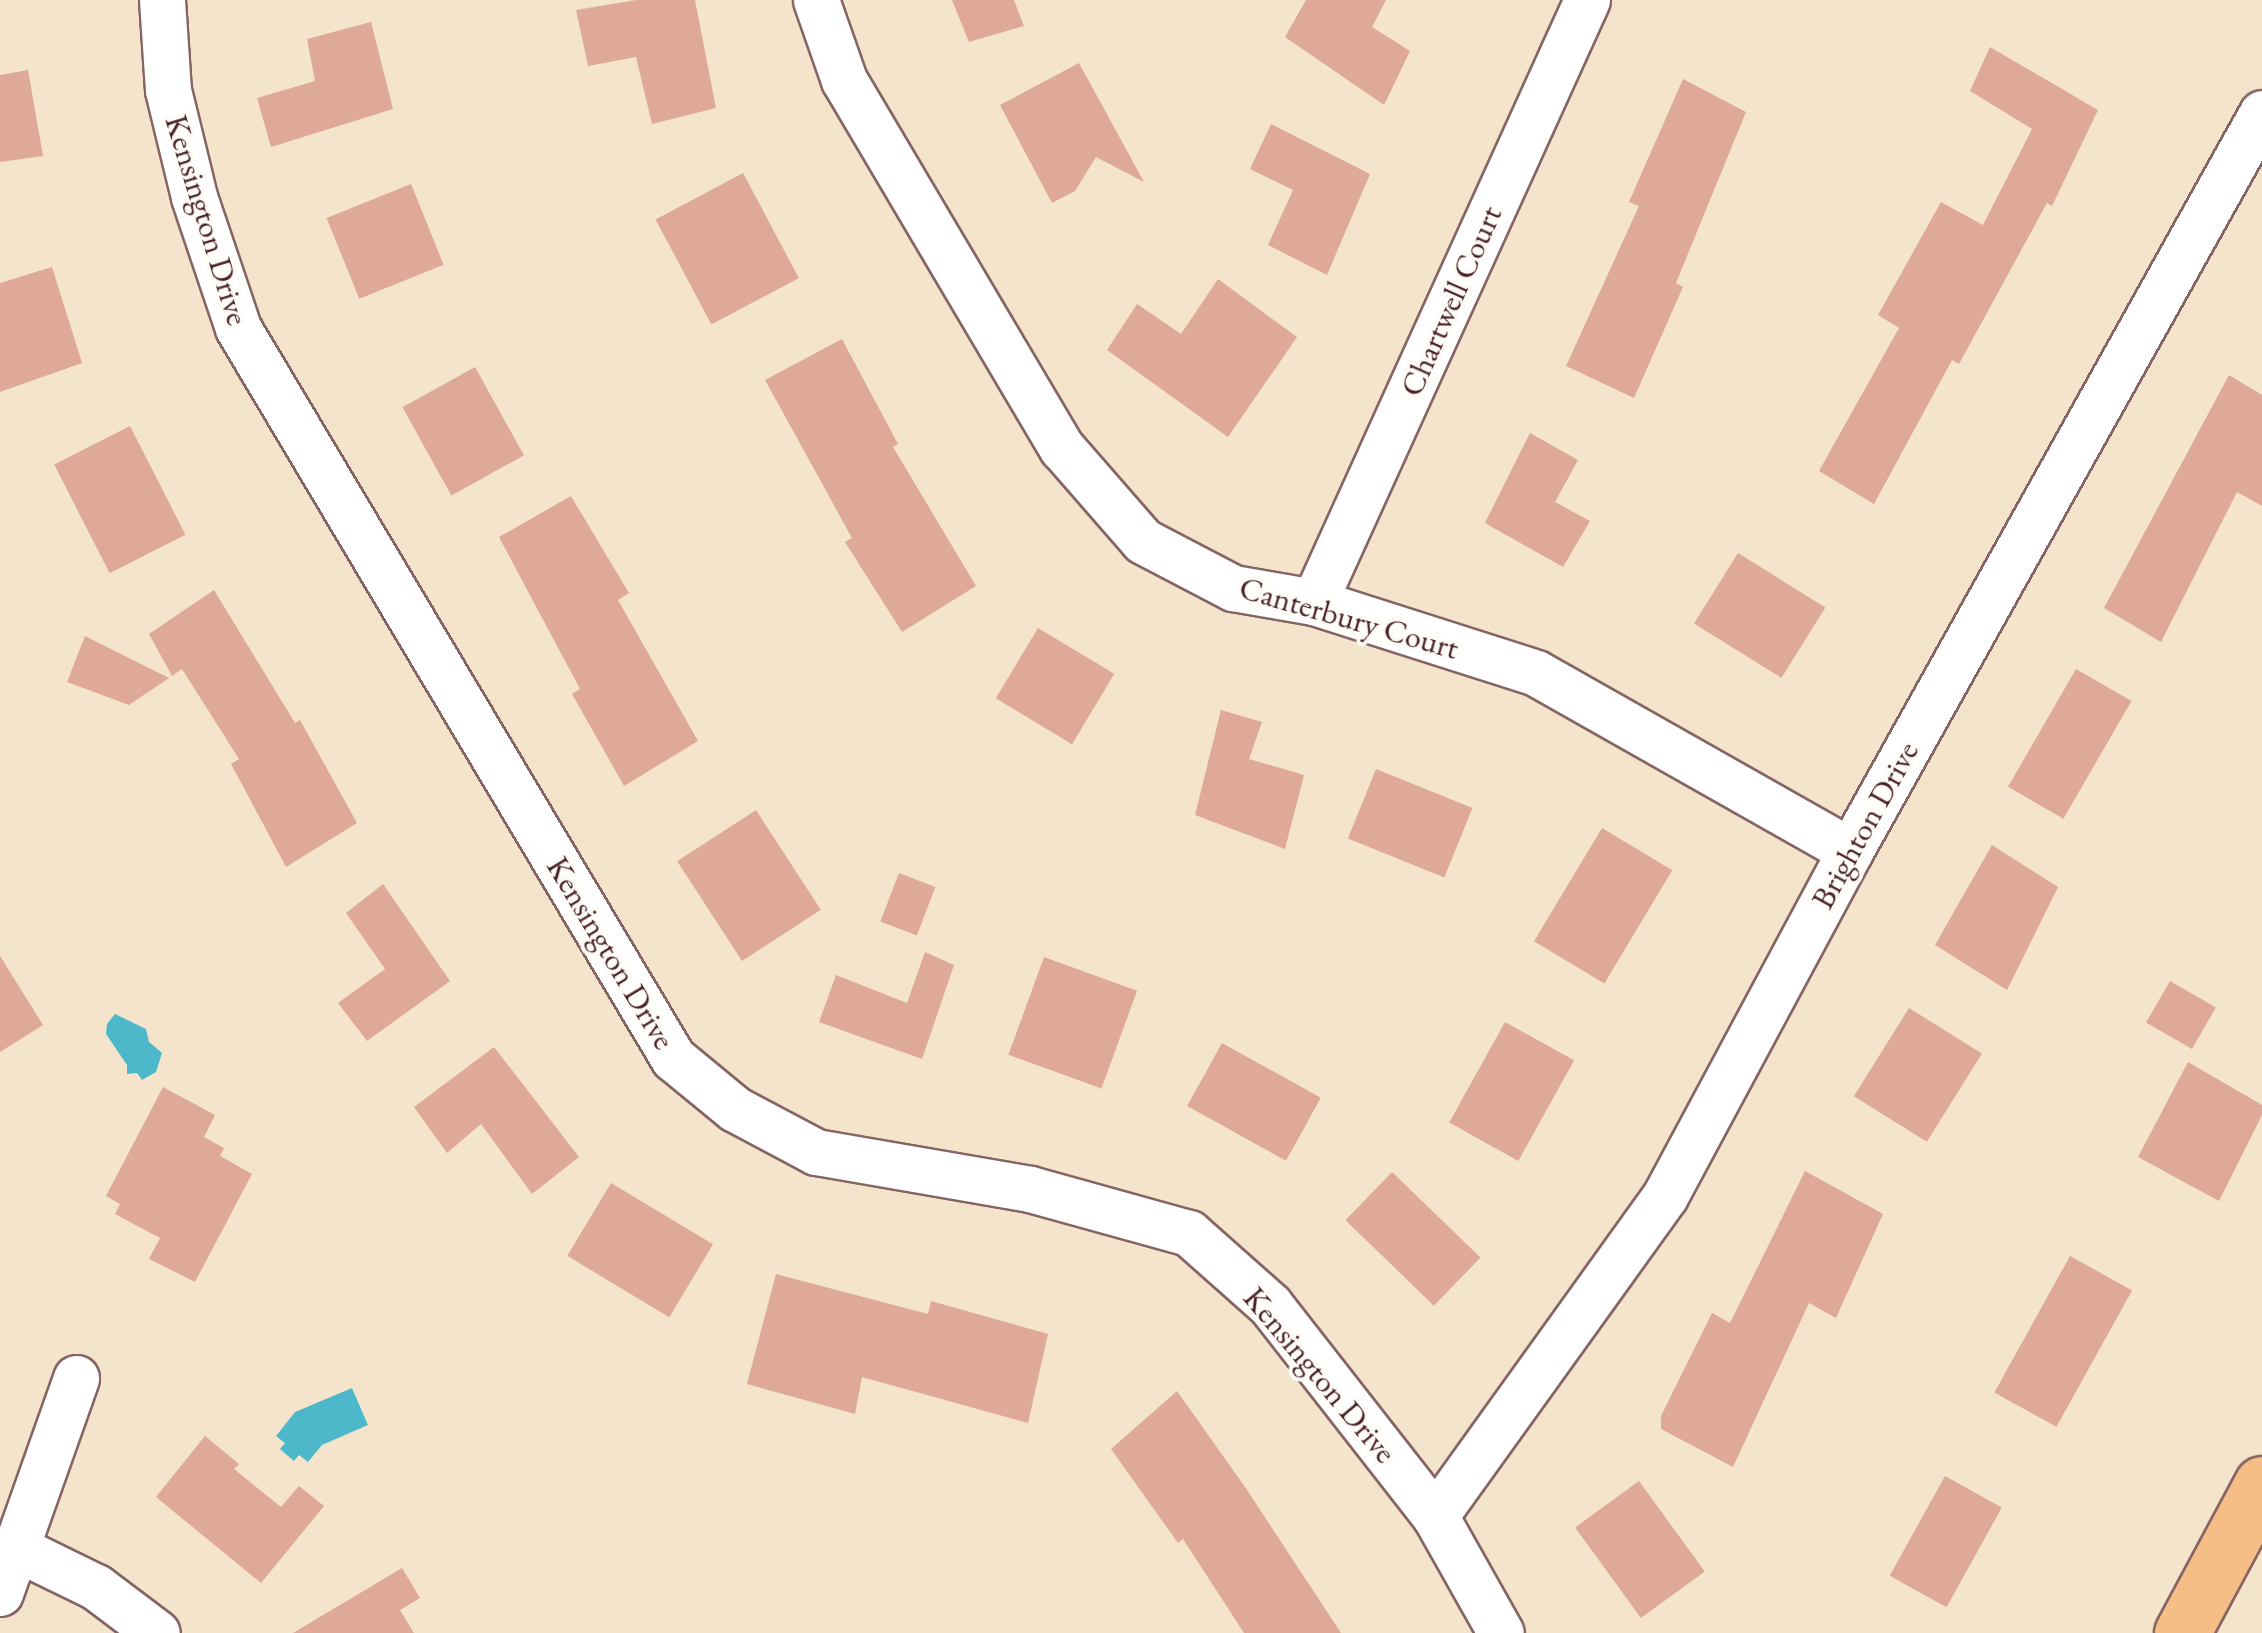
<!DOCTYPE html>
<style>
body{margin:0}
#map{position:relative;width:2262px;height:1633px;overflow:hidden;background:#f4e4cb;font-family:"EB Garamond",serif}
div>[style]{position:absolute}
.water>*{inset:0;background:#4eb8cb}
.building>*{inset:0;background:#dea997;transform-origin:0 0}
.roads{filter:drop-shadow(2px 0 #866463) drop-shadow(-2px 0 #866463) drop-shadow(0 2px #866463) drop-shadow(0 -2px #866463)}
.minor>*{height:45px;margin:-22.5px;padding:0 22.5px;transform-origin:22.5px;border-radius:22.5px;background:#fff}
.primary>*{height:55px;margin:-27.5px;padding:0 27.5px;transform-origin:27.5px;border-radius:27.5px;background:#f6be87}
span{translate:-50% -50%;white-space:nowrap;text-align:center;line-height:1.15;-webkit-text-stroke:8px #fdfcf7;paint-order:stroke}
.street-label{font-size:32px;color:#4a1f2b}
</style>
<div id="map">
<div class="water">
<div style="clip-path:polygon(115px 1014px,146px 1029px,149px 1042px,162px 1053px,156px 1072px,142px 1080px,137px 1073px,127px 1074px,127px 1065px,106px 1034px,107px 1024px)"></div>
<div style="clip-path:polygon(352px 1388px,368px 1425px,322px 1445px,308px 1462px,299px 1455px,294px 1461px,280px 1449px,285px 1443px,276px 1436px,295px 1412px)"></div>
</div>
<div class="building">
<div style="clip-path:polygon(636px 0,695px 0,716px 108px,652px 124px,636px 57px,588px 66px,576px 10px)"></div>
<div style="clip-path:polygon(952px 0,1014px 0,1024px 26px,969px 42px)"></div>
<div style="clip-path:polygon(1306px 0,1386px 0,1372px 27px,1410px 51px,1384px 105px,1285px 37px)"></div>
<div style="clip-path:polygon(371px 22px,393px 109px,271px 147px,257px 98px,315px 81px,307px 39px)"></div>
<div style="clip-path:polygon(1990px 47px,2098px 110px,2052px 206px,2047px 203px,1959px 364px,1952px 360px,1874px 504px,1819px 471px,1899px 328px,1878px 315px,1941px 202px,1983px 225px,2032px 129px,1970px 91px)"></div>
<div style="clip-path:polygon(1079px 63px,1144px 182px,1096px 157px,1075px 191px,1052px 203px,1000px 105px)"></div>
<div style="clip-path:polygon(28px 70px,43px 156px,0 162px,0 75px)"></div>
<div style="clip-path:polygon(1683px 79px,1746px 112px,1676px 283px,1683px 287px,1634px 398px,1566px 366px,1639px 206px,1629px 202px)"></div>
<div style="clip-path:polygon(1271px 124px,1370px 174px,1327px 275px,1268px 245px,1293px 190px,1250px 169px)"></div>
<div style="left:743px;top:173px;width:119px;height:99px;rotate:62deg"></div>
<div style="left:411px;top:184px;width:87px;height:91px;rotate:68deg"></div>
<div style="clip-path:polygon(52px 267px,82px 363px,0 392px,0 283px)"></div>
<div style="clip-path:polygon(1218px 279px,1297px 337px,1228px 437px,1107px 350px,1137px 304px,1181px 334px)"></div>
<div style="clip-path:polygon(842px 339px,898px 444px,893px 447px,976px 586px,902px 632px,845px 542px,852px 538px,765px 380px)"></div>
<div style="left:475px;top:367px;width:101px;height:83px;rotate:61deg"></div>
<div style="clip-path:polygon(2229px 375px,2262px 395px,2262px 506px,2237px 492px,2161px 642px,2104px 608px)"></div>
<div style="left:130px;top:426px;width:122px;height:85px;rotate:63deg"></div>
<div style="clip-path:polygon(1530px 433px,1578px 460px,1555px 502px,1590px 521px,1563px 567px,1485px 523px)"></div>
<div style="clip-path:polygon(571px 496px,629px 593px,618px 600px,698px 741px,624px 786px,572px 694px,580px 689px,499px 537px)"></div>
<div style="left:1738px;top:553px;width:103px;height:83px;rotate:32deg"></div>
<div style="clip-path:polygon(214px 590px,295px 723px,300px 720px,357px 823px,286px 867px,231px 764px,239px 759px,182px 669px,172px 676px,149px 634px)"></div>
<div style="left:1038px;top:628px;width:89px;height:82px;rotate:31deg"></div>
<div style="clip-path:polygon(85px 636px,169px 678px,129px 705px,67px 682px)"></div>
<div style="left:2076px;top:669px;width:64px;height:136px;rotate:30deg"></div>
<div style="clip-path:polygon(1221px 710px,1262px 722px,1249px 759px,1304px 775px,1285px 849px,1195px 815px)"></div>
<div style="left:1376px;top:769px;width:104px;height:75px;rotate:22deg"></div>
<div style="left:756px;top:810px;width:119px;height:94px;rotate:57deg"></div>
<div style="left:1602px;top:828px;width:82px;height:132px;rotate:31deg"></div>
<div style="clip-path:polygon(1992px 845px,2058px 887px,2007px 990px,1935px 945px)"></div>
<div style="left:899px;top:873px;width:39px;height:52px;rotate:21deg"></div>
<div style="clip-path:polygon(383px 884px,450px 981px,367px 1041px,338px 1003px,385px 969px,346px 913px)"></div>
<div style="clip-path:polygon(925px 952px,954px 965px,922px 1059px,819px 1022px,836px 975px,907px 1003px)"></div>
<div style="clip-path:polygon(0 956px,43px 1025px,0 1052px)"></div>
<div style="left:1044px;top:957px;width:99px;height:104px;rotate:20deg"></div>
<div style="left:2170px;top:981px;width:53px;height:48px;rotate:30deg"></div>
<div style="left:1909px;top:1008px;width:86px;height:104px;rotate:32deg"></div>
<div style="left:1505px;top:1022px;width:79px;height:115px;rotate:29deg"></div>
<div style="left:1222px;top:1043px;width:113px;height:72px;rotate:29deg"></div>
<div style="clip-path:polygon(494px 1047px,579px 1157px,532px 1194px,481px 1124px,447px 1153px,414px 1107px)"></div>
<div style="clip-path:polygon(2188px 1062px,2262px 1105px,2262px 1115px,2219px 1201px,2138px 1157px)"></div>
<div style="clip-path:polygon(163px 1087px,215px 1115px,204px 1137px,224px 1148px,220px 1156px,252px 1174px,195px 1282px,149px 1259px,160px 1238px,115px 1214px,120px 1204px,106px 1196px)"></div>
<div style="clip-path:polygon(1805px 1171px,1883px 1214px,1836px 1318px,1809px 1303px,1733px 1467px,1661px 1429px,1661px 1416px,1712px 1313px,1730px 1323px)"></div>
<div style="left:1392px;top:1172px;width:123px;height:67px;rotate:44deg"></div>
<div style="left:611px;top:1183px;width:119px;height:85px;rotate:31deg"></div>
<div style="left:2070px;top:1256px;width:71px;height:156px;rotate:29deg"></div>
<div style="clip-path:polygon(776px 1274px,928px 1314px,931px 1301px,1048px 1334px,1028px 1423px,862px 1377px,855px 1414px,747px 1384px)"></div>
<div style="clip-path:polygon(1177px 1391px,1245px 1487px,1341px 1633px,1244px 1633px,1183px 1539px,1178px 1543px,1111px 1449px)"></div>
<div style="clip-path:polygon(205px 1436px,239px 1464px,234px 1469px,281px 1507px,299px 1486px,324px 1506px,261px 1583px,156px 1497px)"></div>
<div style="left:1945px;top:1476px;width:65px;height:114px;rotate:29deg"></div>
<div style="left:1639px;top:1481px;width:112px;height:79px;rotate:54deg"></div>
<div style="clip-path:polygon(402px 1568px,420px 1598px,400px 1610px,414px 1633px,293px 1633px)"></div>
</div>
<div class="roads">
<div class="minor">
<div style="left:162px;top:0;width:90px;rotate:86.2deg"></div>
<div style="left:168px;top:90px;width:110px;rotate:76.3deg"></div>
<div style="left:194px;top:197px;width:138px;rotate:71.4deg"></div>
<div style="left:238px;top:328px;width:850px;rotate:59.21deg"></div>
<div style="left:673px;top:1058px;width:80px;rotate:39.4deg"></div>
<div style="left:735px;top:1109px;width:92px;rotate:28deg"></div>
<div style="left:816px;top:1152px;width:217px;rotate:9.8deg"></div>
<div style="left:1030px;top:1189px;width:165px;rotate:15.5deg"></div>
<div style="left:1189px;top:1233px;width:108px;rotate:41.6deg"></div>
<div style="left:1270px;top:1305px;width:268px;rotate:52deg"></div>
<div style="left:1435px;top:1516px;width:134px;rotate:60.6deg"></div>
<div style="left:816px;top:0;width:85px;rotate:70.7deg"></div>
<div style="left:844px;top:80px;width:428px;rotate:59.4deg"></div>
<div style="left:1062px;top:448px;width:123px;rotate:48.9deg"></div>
<div style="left:1143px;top:541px;width:102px;rotate:27.6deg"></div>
<div style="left:1233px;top:588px;width:82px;rotate:9.8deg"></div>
<div style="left:1314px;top:602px;width:233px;rotate:17.7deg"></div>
<div style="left:1536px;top:673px;width:361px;rotate:29.5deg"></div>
<div style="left:1314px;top:602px;width:661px;rotate:-65.61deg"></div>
<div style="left:1435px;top:1516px;width:394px;rotate:-54.3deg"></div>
<div style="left:1665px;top:1196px;width:391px;rotate:-61.8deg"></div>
<div style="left:1850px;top:851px;width:845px;rotate:-60.83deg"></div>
<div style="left:18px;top:1549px;width:87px;rotate:26deg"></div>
<div style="left:96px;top:1587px;width:76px;rotate:37deg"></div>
<div style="left:0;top:1593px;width:228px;rotate:-70.5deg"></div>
</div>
<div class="primary">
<div style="left:2182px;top:1633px;width:169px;rotate:-61.8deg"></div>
</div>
</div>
<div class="street-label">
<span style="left:207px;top:220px;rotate:73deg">Kensington Drive</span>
<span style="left:1451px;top:301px;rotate:-66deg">Chartwell Court</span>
<span style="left:1349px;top:618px;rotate:16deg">Canterbury Court</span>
<span style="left:1865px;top:825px;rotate:-61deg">Brighton Drive</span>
<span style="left:611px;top:953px;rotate:59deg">Kensington Drive</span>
<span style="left:1320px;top:1375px;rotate:50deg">Kensington Drive</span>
</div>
</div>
